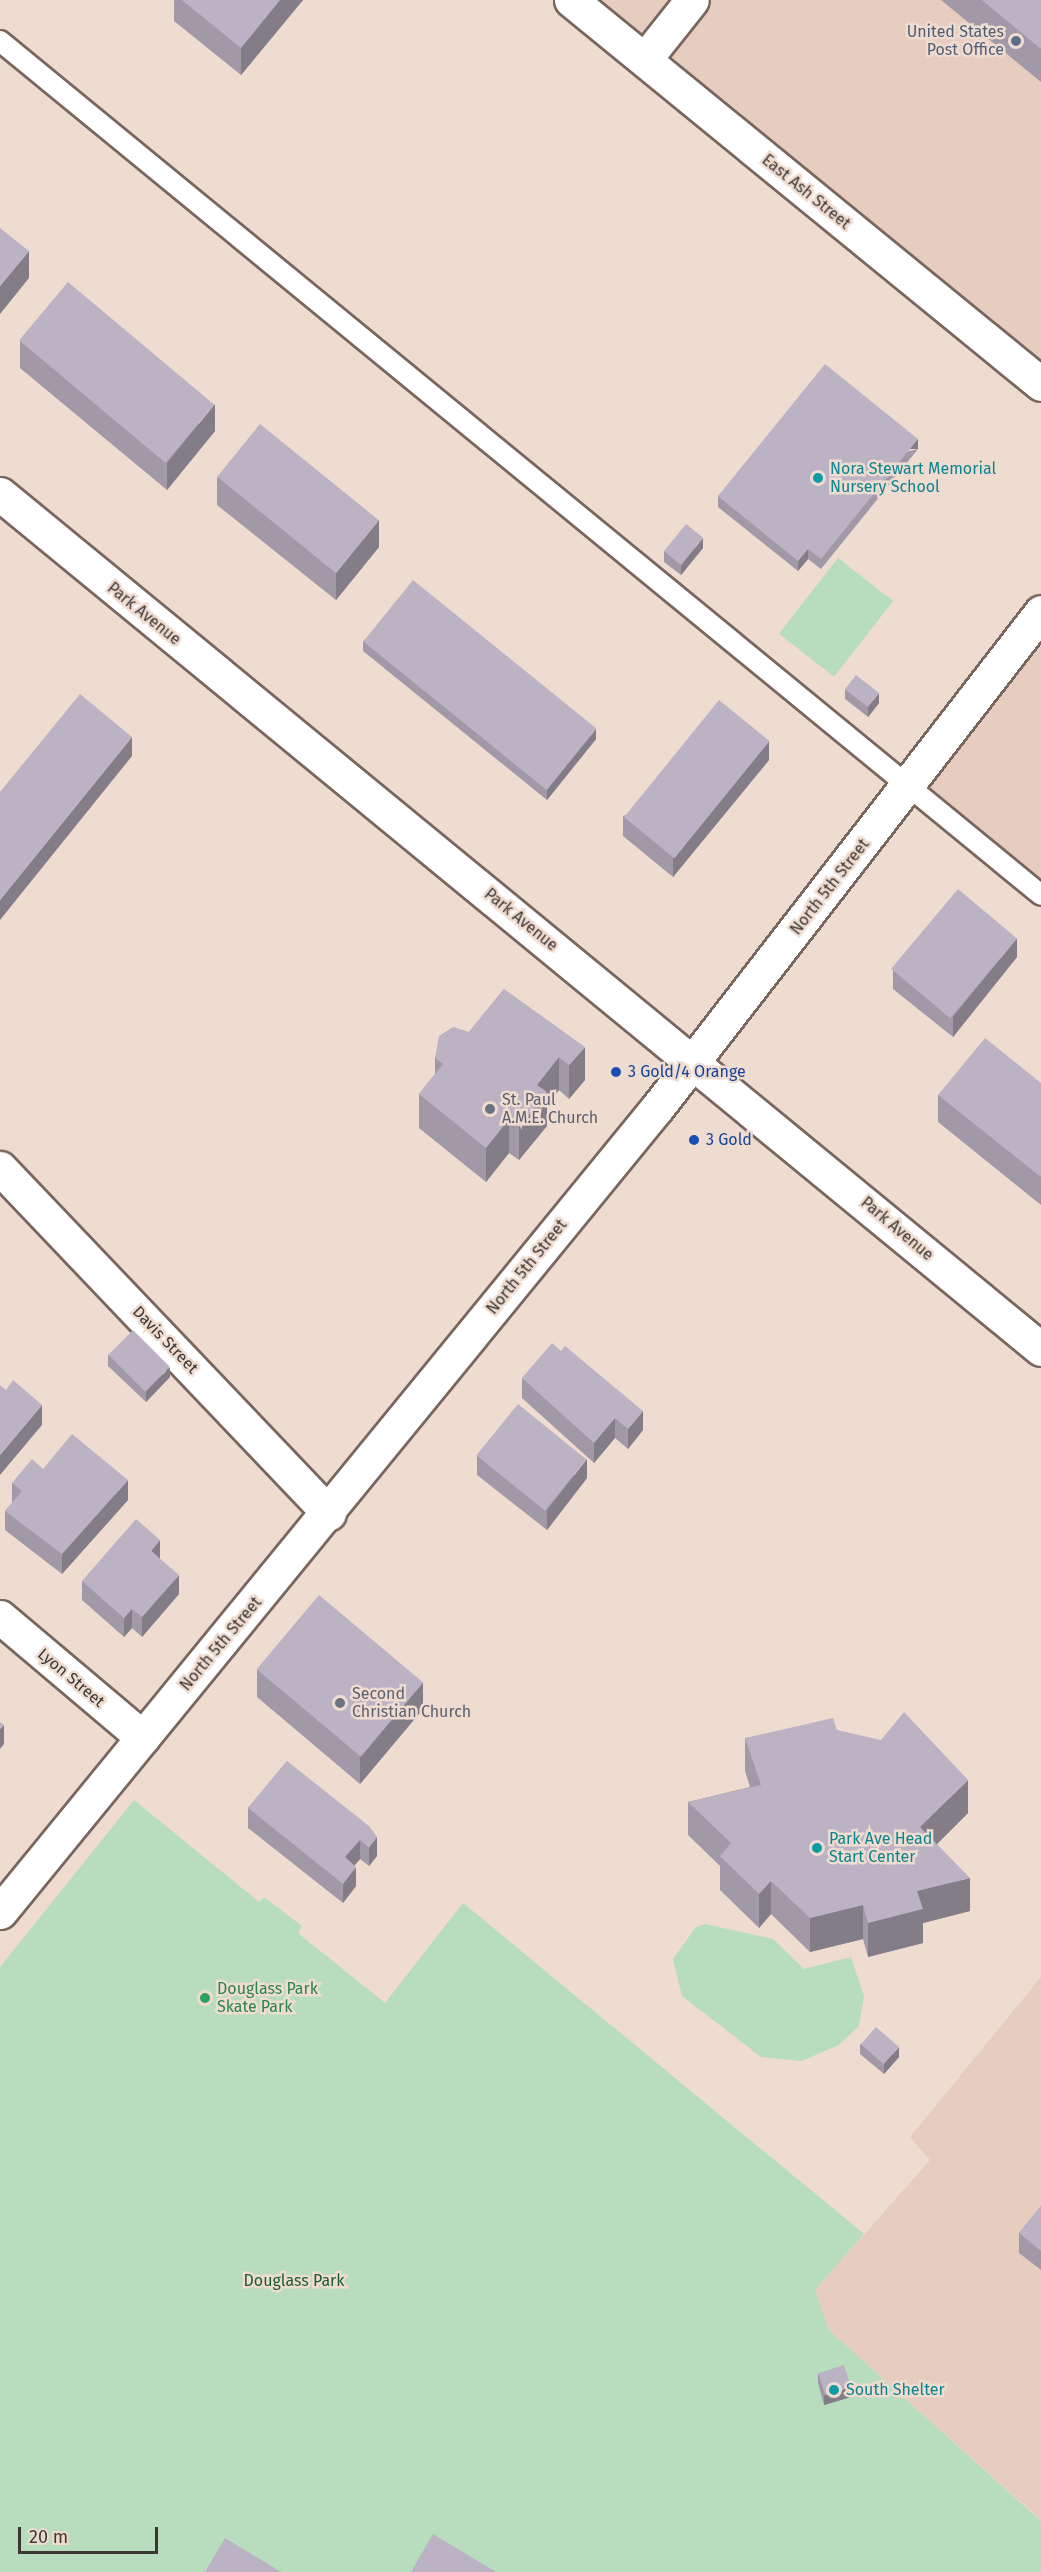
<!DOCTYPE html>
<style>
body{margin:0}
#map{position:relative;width:1041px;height:2572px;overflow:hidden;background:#efdcd1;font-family:"Fira Sans",sans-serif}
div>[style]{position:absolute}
.built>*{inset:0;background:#e7cdbf}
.green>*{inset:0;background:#b7dcbe;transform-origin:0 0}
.roads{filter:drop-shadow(2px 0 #78675f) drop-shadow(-2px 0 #78675f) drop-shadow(0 2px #78675f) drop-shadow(0 -2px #78675f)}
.lane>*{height:20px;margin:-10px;padding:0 10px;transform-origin:10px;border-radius:10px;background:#fff}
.street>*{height:33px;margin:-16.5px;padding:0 16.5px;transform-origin:16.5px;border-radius:16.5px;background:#fff}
.wall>*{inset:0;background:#a199a8}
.shaded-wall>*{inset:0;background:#837d88;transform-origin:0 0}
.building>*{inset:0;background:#bbb2c3;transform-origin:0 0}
.dots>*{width:16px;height:16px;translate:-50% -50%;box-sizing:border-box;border:3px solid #efdcd1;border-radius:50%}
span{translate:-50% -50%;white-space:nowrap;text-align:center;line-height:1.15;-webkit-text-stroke:5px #efdcd1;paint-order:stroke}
.service-label{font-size:16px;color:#4e5e75}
.right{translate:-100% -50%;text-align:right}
.street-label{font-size:16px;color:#3d3632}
.culture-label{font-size:16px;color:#0d838f}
.left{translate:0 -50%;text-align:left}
.transit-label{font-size:16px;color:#164399}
.worship-label{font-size:16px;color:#5b616d}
.leisure-label{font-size:16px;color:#27864d}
.park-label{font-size:16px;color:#165d2e}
.scale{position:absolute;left:18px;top:2527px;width:140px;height:27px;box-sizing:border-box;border:3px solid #3d3632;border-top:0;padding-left:8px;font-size:18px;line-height:21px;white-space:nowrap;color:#3d3632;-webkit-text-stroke:4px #efdcd1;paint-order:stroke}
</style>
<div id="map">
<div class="built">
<div style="clip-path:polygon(570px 0,1041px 0,1041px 384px)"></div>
<div style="clip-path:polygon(1041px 612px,1041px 895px,908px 788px)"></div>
<div style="clip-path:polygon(1041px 1977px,1041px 2520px,829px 2330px,815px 2290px,930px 2160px,910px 2137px)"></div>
</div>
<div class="green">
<div style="left:838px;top:558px;width:70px;height:96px;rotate:38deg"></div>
<div style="clip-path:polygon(134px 1800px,259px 1902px,264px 1897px,302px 1926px,298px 1933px,385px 2003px,463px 1903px,864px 2234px,815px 2290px,829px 2330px,1041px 2521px,1041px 2572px,0 2572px,0 1967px)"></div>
<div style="clip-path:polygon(705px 1924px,773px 1939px,804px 1969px,851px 1957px,864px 1996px,859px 2026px,839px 2045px,801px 2061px,761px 2057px,682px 1996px,673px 1959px,696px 1927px)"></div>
</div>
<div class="roads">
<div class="lane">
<div style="left:0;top:41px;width:1346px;rotate:39.36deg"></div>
</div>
<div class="street">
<div style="left:571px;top:0;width:607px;rotate:39.25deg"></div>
<div style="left:645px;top:59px;width:75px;rotate:-51.5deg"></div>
<div style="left:0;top:494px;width:1347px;rotate:39.4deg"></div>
<div style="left:0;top:1168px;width:477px;rotate:46.4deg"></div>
<div style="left:0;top:1617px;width:187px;rotate:40.2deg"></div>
<div style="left:0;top:1912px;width:1038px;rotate:-50.75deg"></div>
<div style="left:657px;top:1108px;width:627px;rotate:-52.25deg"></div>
</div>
</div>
<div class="wall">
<div style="clip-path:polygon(174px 0,303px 0,241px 75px,174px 21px)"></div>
<div style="clip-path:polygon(941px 0,1041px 0,1041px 82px)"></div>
<div style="clip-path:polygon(20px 341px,215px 431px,167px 490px,20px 368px)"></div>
<div style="clip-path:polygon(918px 449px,821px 569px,808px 559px,798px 571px,718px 507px,718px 496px)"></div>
<div style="clip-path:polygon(217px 477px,379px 547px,336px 600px,217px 505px)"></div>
<div style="clip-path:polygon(703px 548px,681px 575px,664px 562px,664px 551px)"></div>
<div style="clip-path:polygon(363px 641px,596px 739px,547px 800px,363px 651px)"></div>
<div style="clip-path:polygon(845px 689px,879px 703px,868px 717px,845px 699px)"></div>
<div style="clip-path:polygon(769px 760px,673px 877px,623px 836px,623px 816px)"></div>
<div style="clip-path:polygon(1017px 957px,953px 1037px,893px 989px,893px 970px)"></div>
<div style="clip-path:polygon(504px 989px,585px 1080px,569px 1099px,559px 1090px,547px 1106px,547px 1126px,519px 1160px,509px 1153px,486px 1182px,419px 1128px,419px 1094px,435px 1074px,435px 1058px,469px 1032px)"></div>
<div style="clip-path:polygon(1041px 1083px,1041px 1205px,938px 1122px,938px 1095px)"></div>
<div style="clip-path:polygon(108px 1355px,170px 1377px,146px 1402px,108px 1366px)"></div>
<div style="clip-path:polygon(522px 1378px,643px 1430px,628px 1449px,615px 1438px,594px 1463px,522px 1398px)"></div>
<div style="clip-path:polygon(477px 1456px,587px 1478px,547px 1530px,477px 1475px)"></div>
<div style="clip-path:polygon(43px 1469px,128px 1500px,62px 1574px,5px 1530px,5px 1511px,12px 1503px,12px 1483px)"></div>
<div style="clip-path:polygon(160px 1559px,179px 1594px,142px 1637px,132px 1628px,124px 1637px,82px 1600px,82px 1581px)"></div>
<div style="clip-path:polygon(257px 1670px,423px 1709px,360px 1784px,257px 1697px)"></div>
<div style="clip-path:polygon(837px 1730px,968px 1813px,937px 1844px,970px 1911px,923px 1923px,923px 1943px,868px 1957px,863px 1939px,810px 1952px,771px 1914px,759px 1928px,720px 1890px,720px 1866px,688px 1835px,688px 1802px,750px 1787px,745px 1771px,745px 1738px)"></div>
<div style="clip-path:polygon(287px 1761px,377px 1856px,369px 1866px,360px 1859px,354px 1865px,356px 1886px,343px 1903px,248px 1828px,248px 1808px)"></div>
<div style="clip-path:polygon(860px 2044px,899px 2057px,884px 2074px,860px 2054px)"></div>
<div style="clip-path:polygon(1041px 2206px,1041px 2270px,1019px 2253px,1019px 2233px)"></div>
<div style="clip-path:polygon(818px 2373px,851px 2397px,824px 2405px,818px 2383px)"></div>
</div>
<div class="shaded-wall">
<div style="clip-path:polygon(280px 0,303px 0,241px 75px,241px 48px)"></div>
<div style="clip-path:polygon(29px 251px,29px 278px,0 314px,0 286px)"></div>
<div style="clip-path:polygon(215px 404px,215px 431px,167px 490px,167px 463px)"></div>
<div style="left:918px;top:439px;width:10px;height:154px;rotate:90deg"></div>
<div style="clip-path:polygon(379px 520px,379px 547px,336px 600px,336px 573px)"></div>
<div style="clip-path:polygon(703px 538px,703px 548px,681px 575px,681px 565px)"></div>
<div style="clip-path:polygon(808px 549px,808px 559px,798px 571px,798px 561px)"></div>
<div style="clip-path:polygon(879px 693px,879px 703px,868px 717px,868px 707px)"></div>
<div style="clip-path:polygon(596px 729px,596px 739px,547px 800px,547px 790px)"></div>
<div style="clip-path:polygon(132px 737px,132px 756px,0 920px,0 900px)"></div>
<div style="clip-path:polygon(769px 741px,769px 760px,673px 877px,673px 858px)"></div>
<div style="clip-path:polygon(1017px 938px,1017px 957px,953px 1037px,953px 1017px)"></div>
<div style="clip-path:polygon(585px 1047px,585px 1080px,569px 1099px,569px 1065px)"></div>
<div style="clip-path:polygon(559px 1057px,559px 1090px,547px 1106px,547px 1126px,519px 1160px,519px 1127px,537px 1085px)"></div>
<div style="clip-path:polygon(509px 1119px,509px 1153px,486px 1182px,486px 1148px)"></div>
<div style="clip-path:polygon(170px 1367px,170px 1377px,146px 1402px,146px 1392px)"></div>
<div style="clip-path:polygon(42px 1405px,42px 1425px,0 1475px,0 1455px)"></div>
<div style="clip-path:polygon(643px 1411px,643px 1430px,628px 1449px,628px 1429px)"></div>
<div style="clip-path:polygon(615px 1418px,615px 1438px,594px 1463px,594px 1443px)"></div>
<div style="clip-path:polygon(587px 1459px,587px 1478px,547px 1530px,547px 1510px)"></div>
<div style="clip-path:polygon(128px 1480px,128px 1500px,62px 1574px,62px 1554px)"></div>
<div style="clip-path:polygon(160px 1540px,160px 1559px,151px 1551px)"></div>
<div style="clip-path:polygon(179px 1575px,179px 1594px,142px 1637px,142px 1617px)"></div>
<div style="clip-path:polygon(132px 1609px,132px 1628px,124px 1637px,124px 1618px)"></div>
<div style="clip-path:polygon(423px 1682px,423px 1709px,360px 1784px,360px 1756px)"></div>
<div style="clip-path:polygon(4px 1725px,4px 1744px,0 1749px,0 1729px)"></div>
<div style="clip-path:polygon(968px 1780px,968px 1813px,920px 1861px,920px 1827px)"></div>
<div style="clip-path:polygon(377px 1837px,377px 1856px,369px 1866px,369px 1847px)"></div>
<div style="clip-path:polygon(360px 1840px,360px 1859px,345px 1877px,345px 1857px)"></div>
<div style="clip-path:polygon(356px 1867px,356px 1886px,343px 1903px,343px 1884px)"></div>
<div style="clip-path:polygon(970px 1878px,970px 1911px,923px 1923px,923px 1943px,868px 1957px,868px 1923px,917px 1891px)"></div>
<div style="clip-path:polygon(771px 1881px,771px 1914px,759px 1928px,759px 1894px)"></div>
<div style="clip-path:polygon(863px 1905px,863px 1939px,810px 1952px,810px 1918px)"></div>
<div style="clip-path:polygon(899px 2047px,899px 2057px,884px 2074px,884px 2064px)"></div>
<div style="clip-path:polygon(851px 2387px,851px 2397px,824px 2405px,824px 2395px)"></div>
</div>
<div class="building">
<div style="clip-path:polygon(182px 0,280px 0,241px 48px)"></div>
<div style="clip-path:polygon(982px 0,1041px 0,1041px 49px)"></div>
<div style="clip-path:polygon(0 228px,29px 251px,0 286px)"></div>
<div style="left:68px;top:282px;width:191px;height:76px;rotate:40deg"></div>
<div style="clip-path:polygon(825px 364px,918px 439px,821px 559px,808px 549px,798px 561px,718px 496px)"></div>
<div style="left:260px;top:424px;width:153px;height:68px;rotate:39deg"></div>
<div style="left:686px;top:524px;width:22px;height:35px;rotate:39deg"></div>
<div style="left:413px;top:580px;width:236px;height:79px;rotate:39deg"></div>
<div style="left:856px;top:675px;width:29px;height:18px;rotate:38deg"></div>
<div style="clip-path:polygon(80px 694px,132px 737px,0 900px,0 792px)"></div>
<div style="left:719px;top:700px;width:65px;height:151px;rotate:39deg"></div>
<div style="left:958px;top:889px;width:77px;height:104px;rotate:40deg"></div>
<div style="clip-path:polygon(504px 989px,585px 1047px,569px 1065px,559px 1057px,537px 1085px,547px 1092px,519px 1127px,509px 1119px,486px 1148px,419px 1094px,443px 1064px,435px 1058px,439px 1036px,453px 1027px,469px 1032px)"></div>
<div style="clip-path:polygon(985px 1038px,1041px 1083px,1041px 1177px,938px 1095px)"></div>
<div style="left:133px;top:1330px;width:52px;height:35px;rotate:45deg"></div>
<div style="clip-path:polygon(552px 1343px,561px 1351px,565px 1346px,643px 1411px,628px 1429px,615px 1418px,594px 1443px,522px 1378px)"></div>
<div style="clip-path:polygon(13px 1380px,42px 1405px,0 1455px,0 1385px,6px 1390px)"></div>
<div style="left:518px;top:1404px;width:88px;height:66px;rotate:39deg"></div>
<div style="clip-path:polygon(72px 1434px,128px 1480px,62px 1554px,5px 1511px,22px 1491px,12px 1483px,32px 1459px,43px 1469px)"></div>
<div style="clip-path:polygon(136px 1519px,160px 1540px,151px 1551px,179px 1575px,142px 1617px,132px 1609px,124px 1618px,82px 1581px)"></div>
<div style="left:319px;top:1595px;width:136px;height:97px;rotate:40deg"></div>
<div style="clip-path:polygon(904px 1712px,968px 1780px,920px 1827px,970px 1878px,917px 1891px,923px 1909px,868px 1923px,863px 1905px,810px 1918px,771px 1881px,759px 1894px,720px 1856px,731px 1843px,688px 1802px,761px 1785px,745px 1738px,833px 1718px,837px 1730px,881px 1740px)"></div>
<div style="clip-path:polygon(0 1722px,4px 1725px,0 1729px)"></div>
<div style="clip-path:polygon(287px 1761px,369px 1826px,377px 1837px,369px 1847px,360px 1840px,345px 1857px,356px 1867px,343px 1884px,248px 1808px)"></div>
<div style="left:876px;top:2027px;width:30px;height:23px;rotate:41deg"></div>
<div style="clip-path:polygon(1041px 2206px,1041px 2251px,1019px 2233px)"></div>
<div style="left:844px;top:2365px;width:23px;height:27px;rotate:72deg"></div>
<div style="clip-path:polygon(433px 2534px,496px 2572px,411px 2572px)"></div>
<div style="clip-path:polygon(225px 2538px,281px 2572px,205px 2572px)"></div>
</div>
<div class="dots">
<div style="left:1016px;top:41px;background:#5c6f8a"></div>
<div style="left:818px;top:478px;background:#0f9aa8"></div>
<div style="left:616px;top:1072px;background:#1a4fb4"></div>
<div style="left:490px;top:1109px;background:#6b7280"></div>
<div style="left:694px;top:1140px;background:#1a4fb4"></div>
<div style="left:340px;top:1703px;background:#6b7280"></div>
<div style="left:817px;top:1848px;background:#0f9aa8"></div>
<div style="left:205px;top:1998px;background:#2e9e5b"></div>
<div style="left:834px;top:2390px;background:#0f9aa8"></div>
</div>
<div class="service-label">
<span class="right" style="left:1004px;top:41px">United States<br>Post Office</span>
</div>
<div class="street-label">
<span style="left:806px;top:192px;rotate:39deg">East Ash Street</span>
<span style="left:144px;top:614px;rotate:39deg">Park Avenue</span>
<span style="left:830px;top:887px;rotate:-52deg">North 5th Street</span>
<span style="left:521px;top:920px;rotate:39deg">Park Avenue</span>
<span style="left:897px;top:1229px;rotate:40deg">Park Avenue</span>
<span style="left:527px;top:1267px;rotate:-51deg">North 5th Street</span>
<span style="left:165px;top:1340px;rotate:46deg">Davis Street</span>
<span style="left:221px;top:1644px;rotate:-50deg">North 5th Street</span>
<span style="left:71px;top:1678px;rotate:40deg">Lyon Street</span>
</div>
<div class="culture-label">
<span class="left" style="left:830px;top:478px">Nora Stewart Memorial<br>Nursery School</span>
<span class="left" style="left:829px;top:1848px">Park Ave Head<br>Start Center</span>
<span class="left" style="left:846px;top:2390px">South Shelter</span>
</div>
<div class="transit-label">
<span class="left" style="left:628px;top:1072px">3 Gold/4 Orange</span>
<span class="left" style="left:706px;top:1140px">3 Gold</span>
</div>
<div class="worship-label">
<span class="left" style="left:502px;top:1109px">St. Paul<br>A.M.E. Church</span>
<span class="left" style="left:352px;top:1703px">Second<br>Christian Church</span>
</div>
<div class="leisure-label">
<span class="left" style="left:217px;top:1998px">Douglass Park<br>Skate Park</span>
</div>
<div class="park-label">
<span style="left:294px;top:2281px">Douglass Park</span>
</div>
<div class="scale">20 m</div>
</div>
